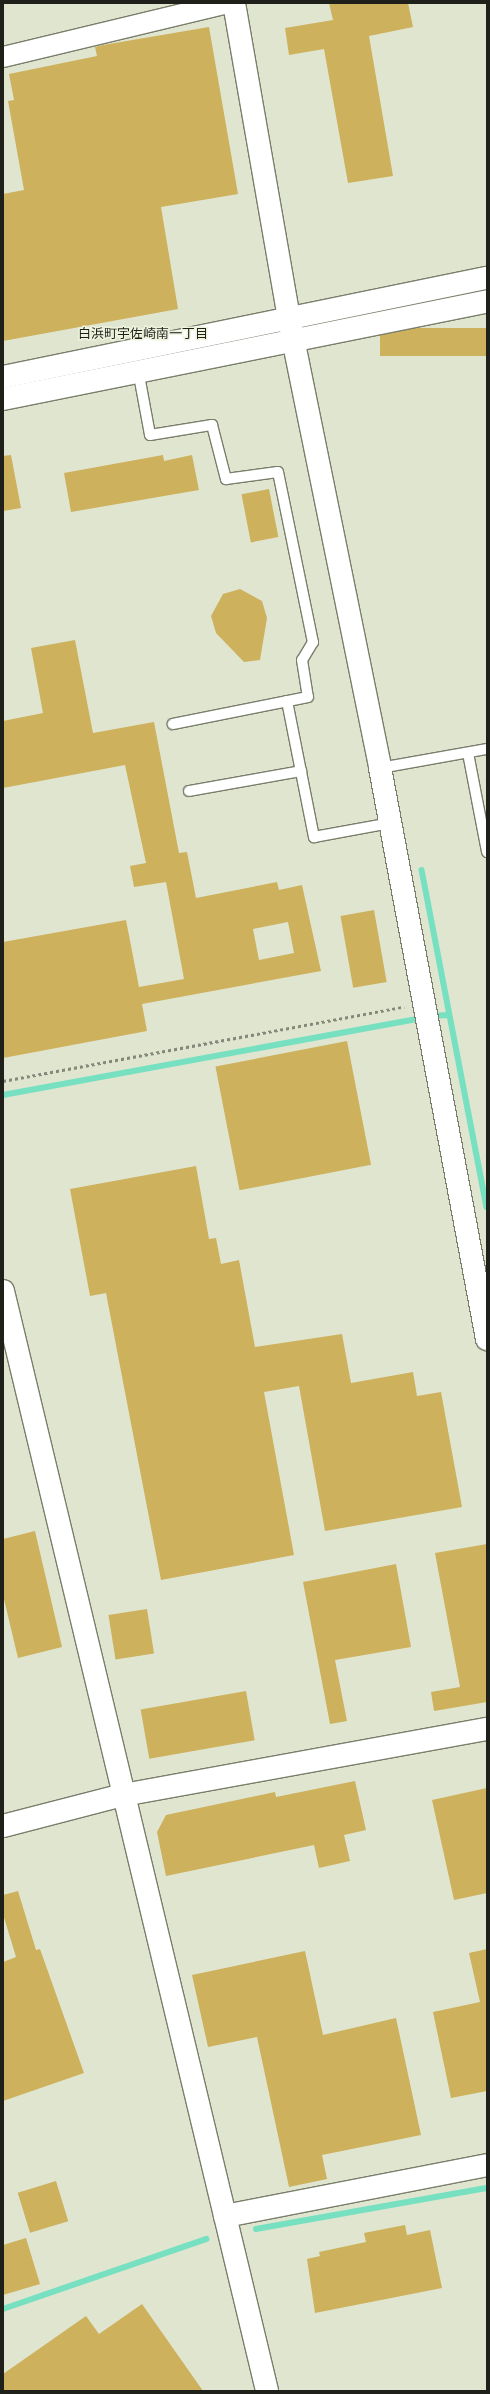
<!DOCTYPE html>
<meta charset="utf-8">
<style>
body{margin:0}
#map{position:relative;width:490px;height:2394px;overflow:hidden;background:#e0e5d0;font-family:Lato,"Noto Sans JP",sans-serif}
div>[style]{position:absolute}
.stream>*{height:5.5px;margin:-2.75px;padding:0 2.75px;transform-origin:2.75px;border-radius:2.75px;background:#76e0c0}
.building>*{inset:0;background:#cdb15c;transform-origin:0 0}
.path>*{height:2.5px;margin-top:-1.25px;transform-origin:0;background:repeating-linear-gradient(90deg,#85887a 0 3px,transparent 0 6px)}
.roads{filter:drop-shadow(1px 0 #797e6b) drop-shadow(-1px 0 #797e6b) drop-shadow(0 1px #797e6b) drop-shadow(0 -1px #797e6b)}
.service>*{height:10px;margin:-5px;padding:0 5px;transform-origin:5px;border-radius:5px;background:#fff}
.minor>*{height:20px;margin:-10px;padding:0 10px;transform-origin:10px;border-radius:10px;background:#fff}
.tertiary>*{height:22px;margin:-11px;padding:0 11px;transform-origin:11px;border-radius:11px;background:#fff}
span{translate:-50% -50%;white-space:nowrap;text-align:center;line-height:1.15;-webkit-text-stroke:3px #edf3dd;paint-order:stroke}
.neighbourhood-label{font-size:13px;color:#1f2019}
.frame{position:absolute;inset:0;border:4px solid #1f2019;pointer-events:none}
</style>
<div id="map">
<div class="stream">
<div style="left:422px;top:870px;width:343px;rotate:79.1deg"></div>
<div style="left:430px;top:1016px;width:19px;rotate:-3deg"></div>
<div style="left:3px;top:1095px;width:426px;rotate:-10.4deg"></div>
<div style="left:256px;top:2229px;width:235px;rotate:-10.1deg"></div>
<div style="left:3px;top:2309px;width:215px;rotate:-19deg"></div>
</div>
<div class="building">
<div style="clip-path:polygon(329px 3px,408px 3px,413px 27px,369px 36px,393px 176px,348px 183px,324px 49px,289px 55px,285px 28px,333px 20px)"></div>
<div style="clip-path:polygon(209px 27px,238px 194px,161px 207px,178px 309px,3px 341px,3px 194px,24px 190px,8px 101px,14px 100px,9px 74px,97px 56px,95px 47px,103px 45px)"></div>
<div style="left:487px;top:328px;width:28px;height:107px;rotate:90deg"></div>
<div style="clip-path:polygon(11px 455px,21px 508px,3px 511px,3px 456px)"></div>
<div style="clip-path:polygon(163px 455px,164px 461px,192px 455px,199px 490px,71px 512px,64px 473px)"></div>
<div style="left:269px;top:489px;width:49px;height:28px;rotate:79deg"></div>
<div style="clip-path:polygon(240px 589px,262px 601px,267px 618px,260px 660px,244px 662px,216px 633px,211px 616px,223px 594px)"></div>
<div style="clip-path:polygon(evenodd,75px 640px,93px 733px,154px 722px,179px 853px,187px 852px,196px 898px,277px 882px,279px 890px,302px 885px,321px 971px,142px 1004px,147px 1031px,3px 1058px,3px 942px,126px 920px,139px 987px,184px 979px,166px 882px,134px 887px,130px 866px,146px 863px,125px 765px,3px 788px,3px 721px,43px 713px,31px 648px,75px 640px,288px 922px,294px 953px,259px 960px,253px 929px,288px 922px)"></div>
<div style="left:374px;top:910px;width:73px;height:34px;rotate:80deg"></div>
<div style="left:347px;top:1041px;width:126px;height:134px;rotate:79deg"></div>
<div style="clip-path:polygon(196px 1166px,209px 1239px,216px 1238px,221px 1264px,239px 1260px,255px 1347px,342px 1334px,351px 1383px,413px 1372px,417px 1396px,441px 1392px,462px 1507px,325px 1531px,299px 1386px,264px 1392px,294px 1555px,161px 1580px,106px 1293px,90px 1296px,70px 1189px)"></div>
<div style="clip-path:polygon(35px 1531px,62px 1647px,18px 1658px,3px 1595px,3px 1539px)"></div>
<div style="clip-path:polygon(487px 1544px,487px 1702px,434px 1711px,431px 1692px,460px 1687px,435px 1553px)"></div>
<div style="clip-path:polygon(396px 1564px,411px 1647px,335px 1660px,347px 1721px,330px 1724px,303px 1582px)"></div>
<div style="left:147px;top:1609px;width:45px;height:39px;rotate:81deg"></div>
<div style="left:246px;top:1691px;width:50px;height:107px;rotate:80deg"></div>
<div style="clip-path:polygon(355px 1781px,366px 1830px,344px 1835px,350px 1861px,319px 1868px,314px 1845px,166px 1876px,157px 1832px,166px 1815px,275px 1792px,276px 1797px)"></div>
<div style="clip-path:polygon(487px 1788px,487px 1893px,454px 1900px,432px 1800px)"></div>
<div style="clip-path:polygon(18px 1891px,36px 1950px,40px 1949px,84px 2073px,3px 2101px,3px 1962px,16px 1957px,3px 1914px,3px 1895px)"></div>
<div style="clip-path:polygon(487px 1949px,487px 2091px,451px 2098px,433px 2012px,480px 2002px,469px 1953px)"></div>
<div style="clip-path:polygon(305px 1951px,323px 2035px,396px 2018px,421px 2135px,322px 2155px,327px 2179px,289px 2187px,257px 2037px,208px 2047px,192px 1975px)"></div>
<div style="left:56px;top:2181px;width:42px;height:40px;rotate:73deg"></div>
<div style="clip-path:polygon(405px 2225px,407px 2235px,430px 2230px,442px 2288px,315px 2313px,307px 2259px,320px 2256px,319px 2252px,366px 2242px,364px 2233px)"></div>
<div style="clip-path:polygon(26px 2238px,40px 2284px,3px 2295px,3px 2245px)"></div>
<div style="clip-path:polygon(142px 2304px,203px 2391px,3px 2391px,3px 2374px,86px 2316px,99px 2334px)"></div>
</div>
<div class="path">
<div style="left:3px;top:1081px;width:408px;rotate:-10.5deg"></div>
</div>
<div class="roads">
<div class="service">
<div style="left:138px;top:370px;width:66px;rotate:79.5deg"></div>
<div style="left:150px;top:435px;width:63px;rotate:-9.2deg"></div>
<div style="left:212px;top:425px;width:56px;rotate:75.5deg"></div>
<div style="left:226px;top:479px;width:52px;rotate:-7.7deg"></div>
<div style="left:278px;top:472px;width:174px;rotate:78.4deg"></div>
<div style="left:313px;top:642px;width:21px;rotate:121deg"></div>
<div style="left:302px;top:660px;width:37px;rotate:81deg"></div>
<div style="left:308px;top:697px;width:138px;rotate:168.7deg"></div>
<div style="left:287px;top:701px;width:139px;rotate:78.8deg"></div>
<div style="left:314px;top:837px;width:77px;rotate:-10.4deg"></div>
<div style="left:468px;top:753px;width:101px;rotate:79.1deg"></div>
<div style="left:380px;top:768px;width:109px;rotate:-10.1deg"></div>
<div style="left:189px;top:791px;width:114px;rotate:-10.1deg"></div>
</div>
<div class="minor">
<div style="left:3px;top:57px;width:231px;rotate:-13.5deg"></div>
</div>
<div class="tertiary">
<div style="left:234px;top:3px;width:321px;rotate:80.1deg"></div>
<div style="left:289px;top:319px;width:458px;rotate:78.5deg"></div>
<div style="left:380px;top:768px;width:581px;rotate:79.39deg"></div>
<div style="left:3px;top:377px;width:494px;rotate:-11.6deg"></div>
<div style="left:3px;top:399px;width:494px;rotate:-11.4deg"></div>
<div style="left:3px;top:1291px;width:1131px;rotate:76.5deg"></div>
<div style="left:3px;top:1826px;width:124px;rotate:-14.5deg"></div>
<div style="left:123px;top:1795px;width:370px;rotate:-10.3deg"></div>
<div style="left:225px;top:2216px;width:267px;rotate:-11deg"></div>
</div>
</div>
<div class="neighbourhood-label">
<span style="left:143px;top:333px">白浜町宇佐崎南一丁目</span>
</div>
<div class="frame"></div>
</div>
